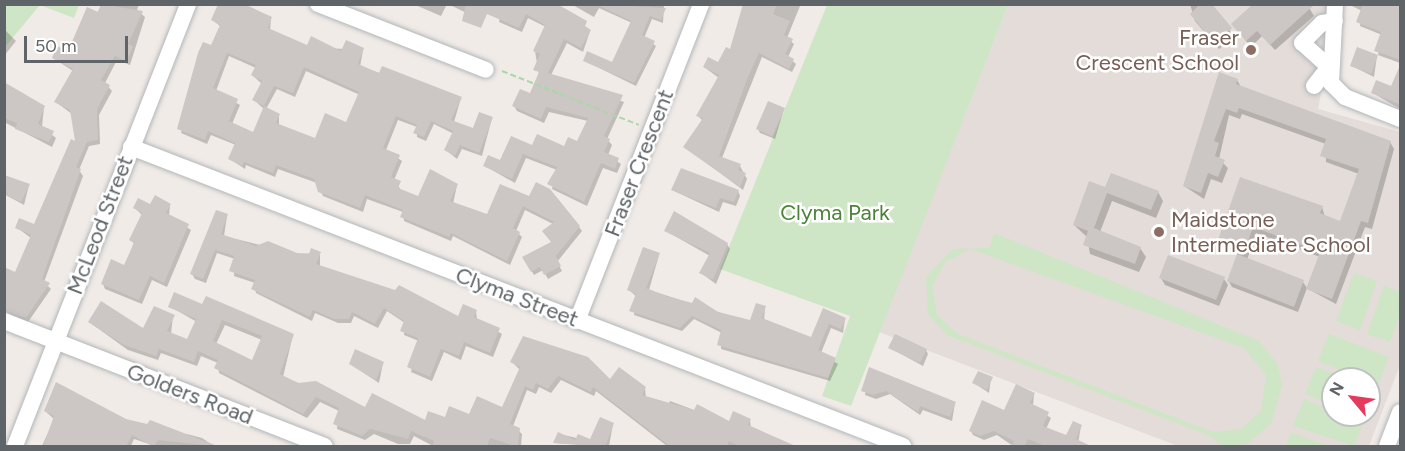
<!DOCTYPE html>
<style>
body{margin:0}
#map{position:relative;width:1405px;height:451px;overflow:hidden;background:#f0ebe7;font-family:Figtree,sans-serif}
div>[style]{position:absolute}
.education>*{inset:0;background:#e3dcd8}
.green>*{inset:0;background:#cee6c5}
.shadow>*{inset:0;background:#0003}
.building>*{inset:0;background:#ccc6c4}
.path>*{height:2px;margin-top:-1px;transform-origin:0;background:repeating-linear-gradient(90deg,#aad7a8 0 6px,transparent 0 9px)}
.roads{filter:drop-shadow(0 0 2px #b2b6b9) drop-shadow(0 0 2px #b2b6b9)}
.minor>*{height:16px;margin:-8px;padding:0 8px;transform-origin:8px;border-radius:8px;background:#fff}
.dots>*{width:16px;height:16px;translate:-50% -50%;box-sizing:border-box;border:3px solid #fff;border-radius:50%}
span{translate:-50% -50%;white-space:nowrap;text-align:center;line-height:1.15;-webkit-text-stroke:5px #fff;paint-order:stroke}
.education-label{font-size:22px;color:#785e54}
.right{translate:-100% -50%;text-align:right}
.left{translate:0 -50%;text-align:left}
.street-label{font-size:22px;color:#5e6467}
.park-label{font-size:22px;color:#4b8338}
.frame{position:absolute;inset:0;border:6px solid #5e6467;pointer-events:none}
.north{position:absolute;left:1321px;top:367px;width:60px;height:60px;box-sizing:border-box;background:#fff;border:2px solid #bfc1c2;border-radius:50%;rotate:299deg;font-size:16px;font-weight:700;line-height:24px;text-align:center;color:#5e6467}
.north::after{content:'';display:block;margin:auto;width:21px;height:27px;background:#e33a5e;clip-path:polygon(50% 0,100% 100%,50% 72%,0 100%)}
.scale{position:absolute;left:24px;top:36px;width:104px;height:27px;box-sizing:border-box;border:3px solid #5e6467;border-top:0;padding-left:8px;font-size:18px;line-height:21px;white-space:nowrap;color:#5e6467;-webkit-text-stroke:4px #fff;paint-order:stroke}
</style>
<div id="map">
<div class="education">
<div style="clip-path:polygon(evenodd,1008px 5px,1338px 5px,1318px 109px,1400px 132px,1400px 365px,1369px 446px,1178px 446px,879px 332px,1008px 5px,1333px 379px,1369px 379px,1369px 415px,1333px 415px,1333px 379px)"></div>
</div>
<div class="green">
<div style="clip-path:polygon(5px 4px,79px 4px,79px 5px,74px 18px,40px 5px,5px 47px)"></div>
<div style="clip-path:polygon(827px 5px,1008px 5px,851px 406px,822px 396px,850px 316px,720px 269px)"></div>
<div style="clip-path:polygon(evenodd,994px 233px,1259px 341px,1278px 365px,1282px 385px,1271px 424px,1247px 444px,1224px 446px,1208px 435px,947px 335px,928px 314px,926px 277px,953px 249px,989px 248px,994px 233px,970px 249px,1244px 348px,1266px 375px,1261px 411px,1241px 429px,1213px 432px,958px 334px,937px 315px,932px 287px,945px 262px,970px 249px)"></div>
<div style="clip-path:polygon(1354px 273px,1377px 281px,1360px 330px,1336px 321px)"></div>
<div style="clip-path:polygon(1384px 286px,1400px 292px,1400px 314px,1390px 342px,1367px 334px)"></div>
<div style="clip-path:polygon(1329px 334px,1389px 357px,1378px 385px,1318px 361px)"></div>
<div style="clip-path:polygon(1316px 367px,1347px 379px,1333px 379px,1333px 405px,1305px 394px)"></div>
<div style="clip-path:polygon(1304px 399px,1363px 423px,1354px 446px,1293px 426px)"></div>
<div style="clip-path:polygon(1291px 432px,1328px 446px,1286px 446px)"></div>
</div>
<div class="shadow">
<div style="clip-path:polygon(103px 4px,139px 4px,137px 10px,145px 17px,130px 65px,117px 60px,105px 83px,112px 91px,99px 115px,100px 144px,89px 146px,79px 170px,83px 176px,44px 282px,51px 289px,28px 322px,4px 311px,31px 238px,16px 227px,35px 226px,77px 143px,72px 114px,56px 102px,73px 71px,53px 58px,69px 53px)"></div>
<div style="clip-path:polygon(413px 4px,447px 4px,441px 16px)"></div>
<div style="clip-path:polygon(448px 4px,482px 4px,477px 18px)"></div>
<div style="clip-path:polygon(503px 4px,590px 31px,583px 52px,567px 43px,551px 75px,624px 102px,607px 139px,612px 145px,608px 155px,621px 164px,617px 173px,603px 168px,587px 206px,552px 189px,557px 170px,526px 158px,515px 183px,485px 166px,533px 147px,565px 148px,578px 143px,588px 121px,549px 112px,544px 123px,517px 111px,514px 106px,531px 95px,539px 75px,535px 51px,546px 27px,528px 18px,522px 32px,499px 22px)"></div>
<div style="clip-path:polygon(571px 4px,664px 4px,663px 23px,652px 19px,644px 38px,656px 46px,636px 86px,585px 61px,613px 64px,632px 23px,599px 8px,594px 17px)"></div>
<div style="clip-path:polygon(746px 4px,811px 4px,800px 6px,787px 38px,794px 44px,788px 57px,796px 64px,792px 72px,762px 57px,722px 158px,740px 166px,747px 179px,743px 190px,685px 147px,703px 121px,698px 116px,719px 78px,704px 67px,719px 64px,731px 51px)"></div>
<div style="clip-path:polygon(1190px 4px,1210px 4px,1234px 36px,1219px 49px,1195px 21px)"></div>
<div style="clip-path:polygon(1307px 4px,1314px 16px,1275px 50px,1262px 36px,1251px 47px,1233px 25px)"></div>
<div style="clip-path:polygon(1348px 4px,1400px 4px,1400px 63px,1378px 55px,1382px 35px,1360px 26px,1362px 11px)"></div>
<div style="clip-path:polygon(evenodd,271px 18px,270px 31px,307px 47px,363px 50px,360px 67px,461px 98px,454px 122px,474px 130px,492px 118px,482px 156px,462px 149px,457px 159px,446px 150px,454px 134px,434px 124px,426px 141px,417px 137px,417px 127px,398px 120px,386px 150px,402px 161px,394px 180px,401px 190px,419px 198px,457px 185px,453px 204px,488px 216px,501px 186px,579px 227px,582px 231px,557px 262px,562px 271px,548px 279px,543px 270px,534px 275px,524px 257px,552px 243px,553px 224px,525px 210px,516px 231px,522px 237px,510px 265px,453px 236px,451px 241px,404px 221px,403px 212px,367px 199px,363px 212px,323px 196px,317px 183px,278px 169px,275px 177px,246px 165px,245px 169px,230px 159px,236px 145px,211px 135px,207px 144px,181px 133px,221px 27px,213px 20px,271px 18px,229px 56px,256px 68px,252px 75px,262px 84px,254px 100px,264px 109px,254px 134px,232px 124px,240px 105px,216px 91px,229px 56px,271px 18px,306px 71px,360px 95px,347px 124px,316px 140px,279px 126px,279px 115px,266px 109px,277px 89px,295px 97px,306px 71px)"></div>
<div style="clip-path:polygon(4px 29px,16px 41px,4px 56px)"></div>
<div style="clip-path:polygon(1377px 56px,1374px 77px,1352px 66px)"></div>
<div style="clip-path:polygon(1400px 68px,1400px 109px,1373px 93px,1392px 88px)"></div>
<div style="clip-path:polygon(1237px 80px,1241px 87px,1390px 142px,1394px 149px,1372px 229px,1365px 227px,1336px 304px,1308px 289px,1320px 257px,1256px 233px,1247px 260px,1303px 282px,1307px 288px,1298px 312px,1232px 287px,1228px 280px,1238px 255px,1219px 243px,1241px 179px,1322px 207px,1325px 217px,1341px 223px,1359px 174px,1326px 162px,1326px 144px,1242px 114px,1240px 119px,1229px 115px,1219px 159px,1228px 168px,1222px 183px,1211px 179px,1204px 199px,1184px 186px)"></div>
<div style="clip-path:polygon(4px 85px,44px 107px,42px 127px,56px 138px,52px 147px,4px 122px)"></div>
<div style="clip-path:polygon(784px 109px,775px 139px,760px 133px,758px 129px)"></div>
<div style="clip-path:polygon(4px 175px,29px 185px,24px 205px,4px 194px)"></div>
<div style="clip-path:polygon(1106px 189px,1158px 192px,1163px 201px,1156px 218px,1112px 201px,1100px 232px,1140px 248px,1146px 257px,1139px 272px,1090px 254px,1087px 237px,1074px 225px)"></div>
<div style="clip-path:polygon(672px 190px,738px 191px,740px 196px,736px 206px,723px 202px,719px 212px)"></div>
<div style="clip-path:polygon(170px 205px,169px 216px,191px 230px,167px 287px,152px 280px,142px 304px,105px 289px,103px 284px,125px 267px,133px 245px,142px 215px,135px 208px)"></div>
<div style="clip-path:polygon(227px 216px,224px 236px,297px 254px,320px 253px,320px 267px,459px 318px,476px 311px,477px 320px,502px 334px,493px 357px,466px 346px,461px 360px,444px 352px,432px 381px,411px 372px,419px 341px,404px 335px,405px 323px,387px 311px,378px 328px,354px 316px,351px 323px,338px 323px,315px 313px,312px 321px,256px 293px,255px 283px,234px 276px,235px 259px,217px 253px,206px 283px,195px 279px,192px 274px)"></div>
<div style="clip-path:polygon(666px 231px,727px 244px,730px 249px,716px 284px,701px 273px,710px 256px)"></div>
<div style="clip-path:polygon(659px 255px,649px 290px,750px 322px,765px 308px,764px 321px,811px 339px,824px 310px,845px 319px,843px 333px,831px 328px,821px 353px,838px 364px,830px 381px,721px 349px,722px 333px,694px 319px,682px 331px,634px 315px,637px 297px,629px 290px)"></div>
<div style="clip-path:polygon(1161px 278px,1224px 279px,1228px 285px,1219px 306px,1165px 285px)"></div>
<div style="clip-path:polygon(evenodd,169px 306px,203px 306px,293px 335px,283px 377px,366px 409px,426px 422px,503px 409px,520px 370px,512px 362px,645px 388px,646px 398px,667px 407px,670px 401px,729px 423px,750px 420px,751px 429px,789px 446px,667px 446px,596px 391px,594px 396px,561px 380px,551px 393px,539px 387px,536px 394px,527px 390px,513px 426px,522px 434px,521px 446px,433px 446px,414px 436px,410px 444px,398px 444px,374px 434px,365px 440px,337px 429px,339px 411px,320px 402px,307px 418px,219px 373px,218px 363px,201px 356px,197px 366px,161px 353px,158px 360px,128px 350px,89px 322px,144px 330px,173px 316px,171px 334px,188px 341px,197px 322px,169px 306px,225px 325px,262px 340px,253px 362px,216px 344px,225px 325px)"></div>
<div style="clip-path:polygon(890px 348px,926px 350px,928px 354px,923px 366px)"></div>
<div style="clip-path:polygon(383px 363px,379px 383px,350px 364px)"></div>
<div style="clip-path:polygon(870px 369px,955px 403px,952px 421px,923px 410px,920px 415px,890px 394px,876px 399px,865px 395px)"></div>
<div style="clip-path:polygon(991px 378px,989px 393px,974px 383px)"></div>
<div style="clip-path:polygon(1034px 394px,1033px 406px,1051px 418px,1046px 429px,1067px 437px,1081px 426px,1078px 444px,1083px 446px,1013px 446px,997px 435px,984px 440px,973px 435px,971px 431px)"></div>
<div style="clip-path:polygon(45px 411px,126px 420px,185px 439px,187px 434px,202px 438px,214px 446px,155px 446px,134px 439px,131px 446px,42px 446px,54px 419px)"></div>
<div style="clip-path:polygon(613px 424px,609px 446px,555px 443px,559px 434px,590px 441px)"></div>
</div>
<div class="building">
<div style="clip-path:polygon(101px 4px,143px 11px,128px 44px,133px 46px,127px 61px,115px 56px,101px 80px,110px 85px,97px 109px,98px 140px,87px 142px,76px 167px,81px 169px,42px 279px,50px 283px,26px 318px,4px 311px,4px 267px,15px 272px,31px 235px,15px 228px,19px 218px,34px 224px,71px 139px,75px 141px,70px 110px,54px 102px,73px 69px,52px 58px,57px 46px,68px 51px,87px 7px,98px 12px)"></div>
<div style="clip-path:polygon(evenodd,218px 4px,244px 4px,272px 17px,268px 28px,307px 45px,311px 36px,341px 51px,346px 40px,364px 48px,358px 64px,379px 73px,382px 66px,462px 97px,451px 120px,473px 128px,479px 112px,493px 117px,479px 153px,460px 145px,455px 156px,444px 150px,453px 131px,431px 121px,424px 137px,413px 133px,417px 125px,396px 116px,383px 148px,400px 155px,391px 177px,401px 181px,398px 188px,418px 196px,430px 169px,458px 184px,450px 201px,487px 214px,500px 184px,529px 196px,536px 182px,550px 189px,580px 226px,556px 256px,561px 266px,544px 275px,540px 267px,531px 272px,522px 257px,551px 242px,542px 231px,554px 222px,523px 206px,513px 228px,520px 232px,507px 261px,451px 233px,449px 237px,400px 217px,403px 210px,365px 195px,360px 208px,318px 192px,314px 179px,276px 165px,273px 173px,244px 162px,242px 166px,228px 159px,235px 143px,208px 131px,205px 140px,177px 129px,198px 53px,203px 42px,211px 45px,220px 25px,211px 20px,218px 4px,227px 53px,256px 65px,251px 75px,262px 81px,252px 100px,264px 106px,274px 86px,293px 93px,304px 67px,359px 92px,346px 122px,325px 113px,315px 138px,276px 123px,280px 114px,264px 106px,253px 132px,229px 121px,238px 99px,213px 88px,227px 53px)"></div>
<div style="clip-path:polygon(466px 4px,557px 4px,587px 21px,585px 26px,591px 30px,581px 48px,564px 39px,548px 73px,623px 95px,604px 136px,610px 139px,604px 152px,619px 158px,615px 169px,601px 163px,584px 202px,547px 184px,557px 167px,523px 154px,512px 179px,483px 166px,488px 155px,500px 160px,511px 136px,532px 145px,537px 134px,564px 146px,568px 137px,577px 141px,588px 118px,546px 107px,541px 119px,512px 106px,520px 89px,530px 93px,539px 72px,533px 70px,540px 54px,533px 51px,545px 25px,526px 14px,519px 28px,487px 14px,481px 28px,462px 21px)"></div>
<div style="clip-path:polygon(595px 4px,666px 8px,661px 20px,650px 16px,642px 35px,655px 41px,634px 83px,583px 61px,587px 51px,612px 62px,631px 21px)"></div>
<div style="clip-path:polygon(743px 4px,777px 4px,773px 14px,790px 21px,784px 35px,793px 39px,785px 54px,794px 59px,789px 69px,759px 53px,748px 77px,719px 156px,741px 164px,738px 170px,746px 173px,740px 187px,683px 147px,703px 118px,696px 116px,719px 75px,703px 67px,708px 57px,718px 62px,726px 47px,730px 49px)"></div>
<div style="clip-path:polygon(1200px 4px,1212px 4px,1232px 28px,1214px 43px,1190px 14px)"></div>
<div style="clip-path:polygon(1253px 4px,1315px 4px,1270px 45px,1257px 31px,1246px 41px,1231px 24px)"></div>
<div style="clip-path:polygon(1363px 4px,1401px 4px,1401px 60px,1374px 51px,1381px 32px,1356px 22px)"></div>
<div style="clip-path:polygon(1357px 47px,1378px 55px,1371px 74px,1350px 66px)"></div>
<div style="clip-path:polygon(1401px 63px,1401px 105px,1371px 93px,1376px 80px,1391px 86px)"></div>
<div style="clip-path:polygon(1219px 72px,1238px 79px,1236px 84px,1391px 141px,1368px 223px,1361px 221px,1332px 299px,1306px 289px,1320px 252px,1253px 227px,1244px 253px,1217px 243px,1240px 177px,1323px 206px,1320px 213px,1340px 221px,1359px 169px,1320px 156px,1326px 139px,1239px 108px,1237px 113px,1226px 109px,1214px 141px,1219px 143px,1215px 156px,1225px 160px,1218px 177px,1208px 173px,1201px 193px,1183px 186px)"></div>
<div style="clip-path:polygon(4px 82px,45px 106px,38px 124px,54px 131px,49px 142px,15px 129px,17px 123px,4px 118px)"></div>
<div style="clip-path:polygon(768px 101px,785px 108px,772px 136px,756px 129px)"></div>
<div style="clip-path:polygon(681px 168px,739px 190px,734px 202px,720px 198px,716px 208px,671px 190px)"></div>
<div style="clip-path:polygon(1111px 173px,1159px 191px,1151px 210px,1107px 193px,1094px 228px,1141px 247px,1135px 264px,1083px 245px,1088px 231px,1073px 225px,1089px 181px,1105px 187px)"></div>
<div style="clip-path:polygon(4px 175px,30px 184px,21px 202px,7px 196px)"></div>
<div style="clip-path:polygon(155px 195px,171px 204px,166px 213px,189px 224px,164px 283px,150px 276px,139px 300px,101px 284px,111px 259px,124px 265px,134px 243px,129px 240px,142px 213px,133px 208px,138px 198px,150px 204px)"></div>
<div style="clip-path:polygon(216px 210px,228px 214px,221px 234px,256px 246px,268px 241px,297px 253px,309px 254px,311px 248px,321px 252px,316px 264px,395px 290px,399px 285px,458px 316px,463px 304px,477px 310px,474px 317px,500px 328px,490px 353px,464px 342px,459px 356px,441px 349px,430px 377px,407px 367px,418px 338px,400px 331px,404px 321px,384px 308px,375px 324px,352px 312px,349px 319px,334px 319px,313px 310px,310px 317px,251px 289px,255px 280px,229px 271px,234px 256px,215px 250px,203px 279px,190px 274px)"></div>
<div style="clip-path:polygon(674px 211px,728px 243px,713px 280px,699px 273px,710px 253px,664px 231px)"></div>
<div style="clip-path:polygon(643px 247px,660px 253px,646px 288px,666px 296px,692px 303px,695px 297px,718px 312px,750px 320px,756px 303px,766px 306px,762px 318px,811px 337px,823px 308px,846px 318px,841px 329px,829px 324px,818px 350px,836px 358px,828px 378px,717px 345px,721px 330px,692px 316px,680px 328px,629px 311px,636px 294px,627px 290px)"></div>
<div style="clip-path:polygon(1237px 254px,1304px 280px,1294px 307px,1227px 281px)"></div>
<div style="clip-path:polygon(1168px 255px,1225px 277px,1216px 300px,1159px 278px)"></div>
<div style="clip-path:polygon(evenodd,174px 292px,202px 304px,206px 296px,294px 334px,280px 374px,298px 383px,316px 381px,365px 407px,372px 393px,425px 420px,428px 411px,445px 417px,449px 406px,469px 414px,477px 396px,502px 407px,520px 367px,510px 362px,523px 336px,588px 357px,610px 379px,619px 367px,646px 387px,642px 395px,694px 410px,697px 404px,729px 421px,733px 411px,751px 419px,748px 425px,798px 447px,740px 447px,729px 441px,727px 447px,671px 447px,593px 387px,591px 392px,558px 376px,548px 389px,536px 383px,533px 390px,525px 386px,510px 424px,520px 428px,518px 447px,490px 438px,487px 447px,432px 447px,434px 441px,411px 431px,408px 439px,370px 429px,362px 436px,333px 424px,339px 408px,316px 397px,303px 414px,214px 368px,218px 360px,198px 351px,194px 362px,159px 349px,156px 356px,124px 345px,88px 322px,101px 301px,143px 328px,154px 306px,175px 315px,167px 331px,187px 339px,196px 319px,168px 307px,174px 292px,222px 320px,262px 336px,252px 360px,213px 341px,222px 320px)"></div>
<div style="clip-path:polygon(895px 334px,927px 349px,920px 363px,888px 348px)"></div>
<div style="clip-path:polygon(355px 349px,384px 362px,376px 380px,349px 364px)"></div>
<div style="clip-path:polygon(869px 367px,956px 402px,950px 417px,920px 406px,918px 412px,886px 391px,873px 395px,861px 391px)"></div>
<div style="clip-path:polygon(978px 371px,993px 377px,987px 390px,972px 383px)"></div>
<div style="clip-path:polygon(56px 382px,126px 419px,147px 424px,150px 420px,220px 447px,158px 440px,154px 447px,132px 435px,126px 447px,43px 447px,54px 416px,44px 411px)"></div>
<div style="clip-path:polygon(1016px 384px,1035px 393px,1030px 403px,1049px 412px,1043px 426px,1066px 435px,1073px 421px,1082px 425px,1076px 439px,1093px 447px,1047px 447px,1028px 439px,1024px 447px,1011px 447px,1014px 441px,994px 431px,980px 436px,969px 431px,982px 400px,1004px 410px)"></div>
<div style="clip-path:polygon(600px 417px,614px 423px,605px 447px,553px 443px,558px 432px,575px 440px,578px 434px,590px 439px)"></div>
</div>
<div class="path">
<div style="left:502px;top:71px;width:147px;rotate:21.5deg"></div>
</div>
<div class="roads">
<div class="minor">
<div style="left:318px;top:4px;width:180px;rotate:21.4deg"></div>
<div style="left:1335px;top:4px;width:79px;rotate:92.9deg"></div>
<div style="left:1331px;top:83px;width:20px;rotate:45deg"></div>
<div style="left:1345px;top:97px;width:59px;rotate:21.8deg"></div>
<div style="left:1329px;top:67px;width:36px;rotate:-138deg"></div>
<div style="left:1302px;top:43px;width:28px;rotate:-45deg"></div>
<div style="left:1322px;top:23px;width:13px;rotate:-9deg"></div>
<div style="left:1314px;top:86px;width:24px;rotate:-52deg"></div>
<div style="left:131px;top:147px;width:828px;rotate:21.17deg"></div>
<div style="left:4px;top:321px;width:344px;rotate:21.3deg"></div>
<div style="left:577px;top:321px;width:340px;rotate:-68.6deg"></div>
<div style="left:15px;top:446px;width:475px;rotate:-68.6deg"></div>
<div style="left:1387px;top:446px;width:36px;rotate:-69deg"></div>
</div>
</div>
<div class="dots">
<div style="left:1251px;top:50px;background:#8d6e63"></div>
<div style="left:1159px;top:232px;background:#8d6e63"></div>
</div>
<div class="education-label">
<span class="right" style="left:1239px;top:50px">Fraser<br>Crescent School</span>
<span class="left" style="left:1171px;top:232px">Maidstone<br>Intermediate School</span>
</div>
<div class="street-label">
<span style="left:639px;top:163px;rotate:-69deg">Fraser Crescent</span>
<span style="left:100px;top:225px;rotate:-69deg">McLeod Street</span>
<span style="left:517px;top:297px;rotate:21deg">Clyma Street</span>
<span style="left:190px;top:394px;rotate:21deg">Golders Road</span>
</div>
<div class="park-label">
<span style="left:835px;top:213px">Clyma Park</span>
</div>
<div class="frame"></div>
<div class="north">N</div>
<div class="scale">50 m</div>
</div>
